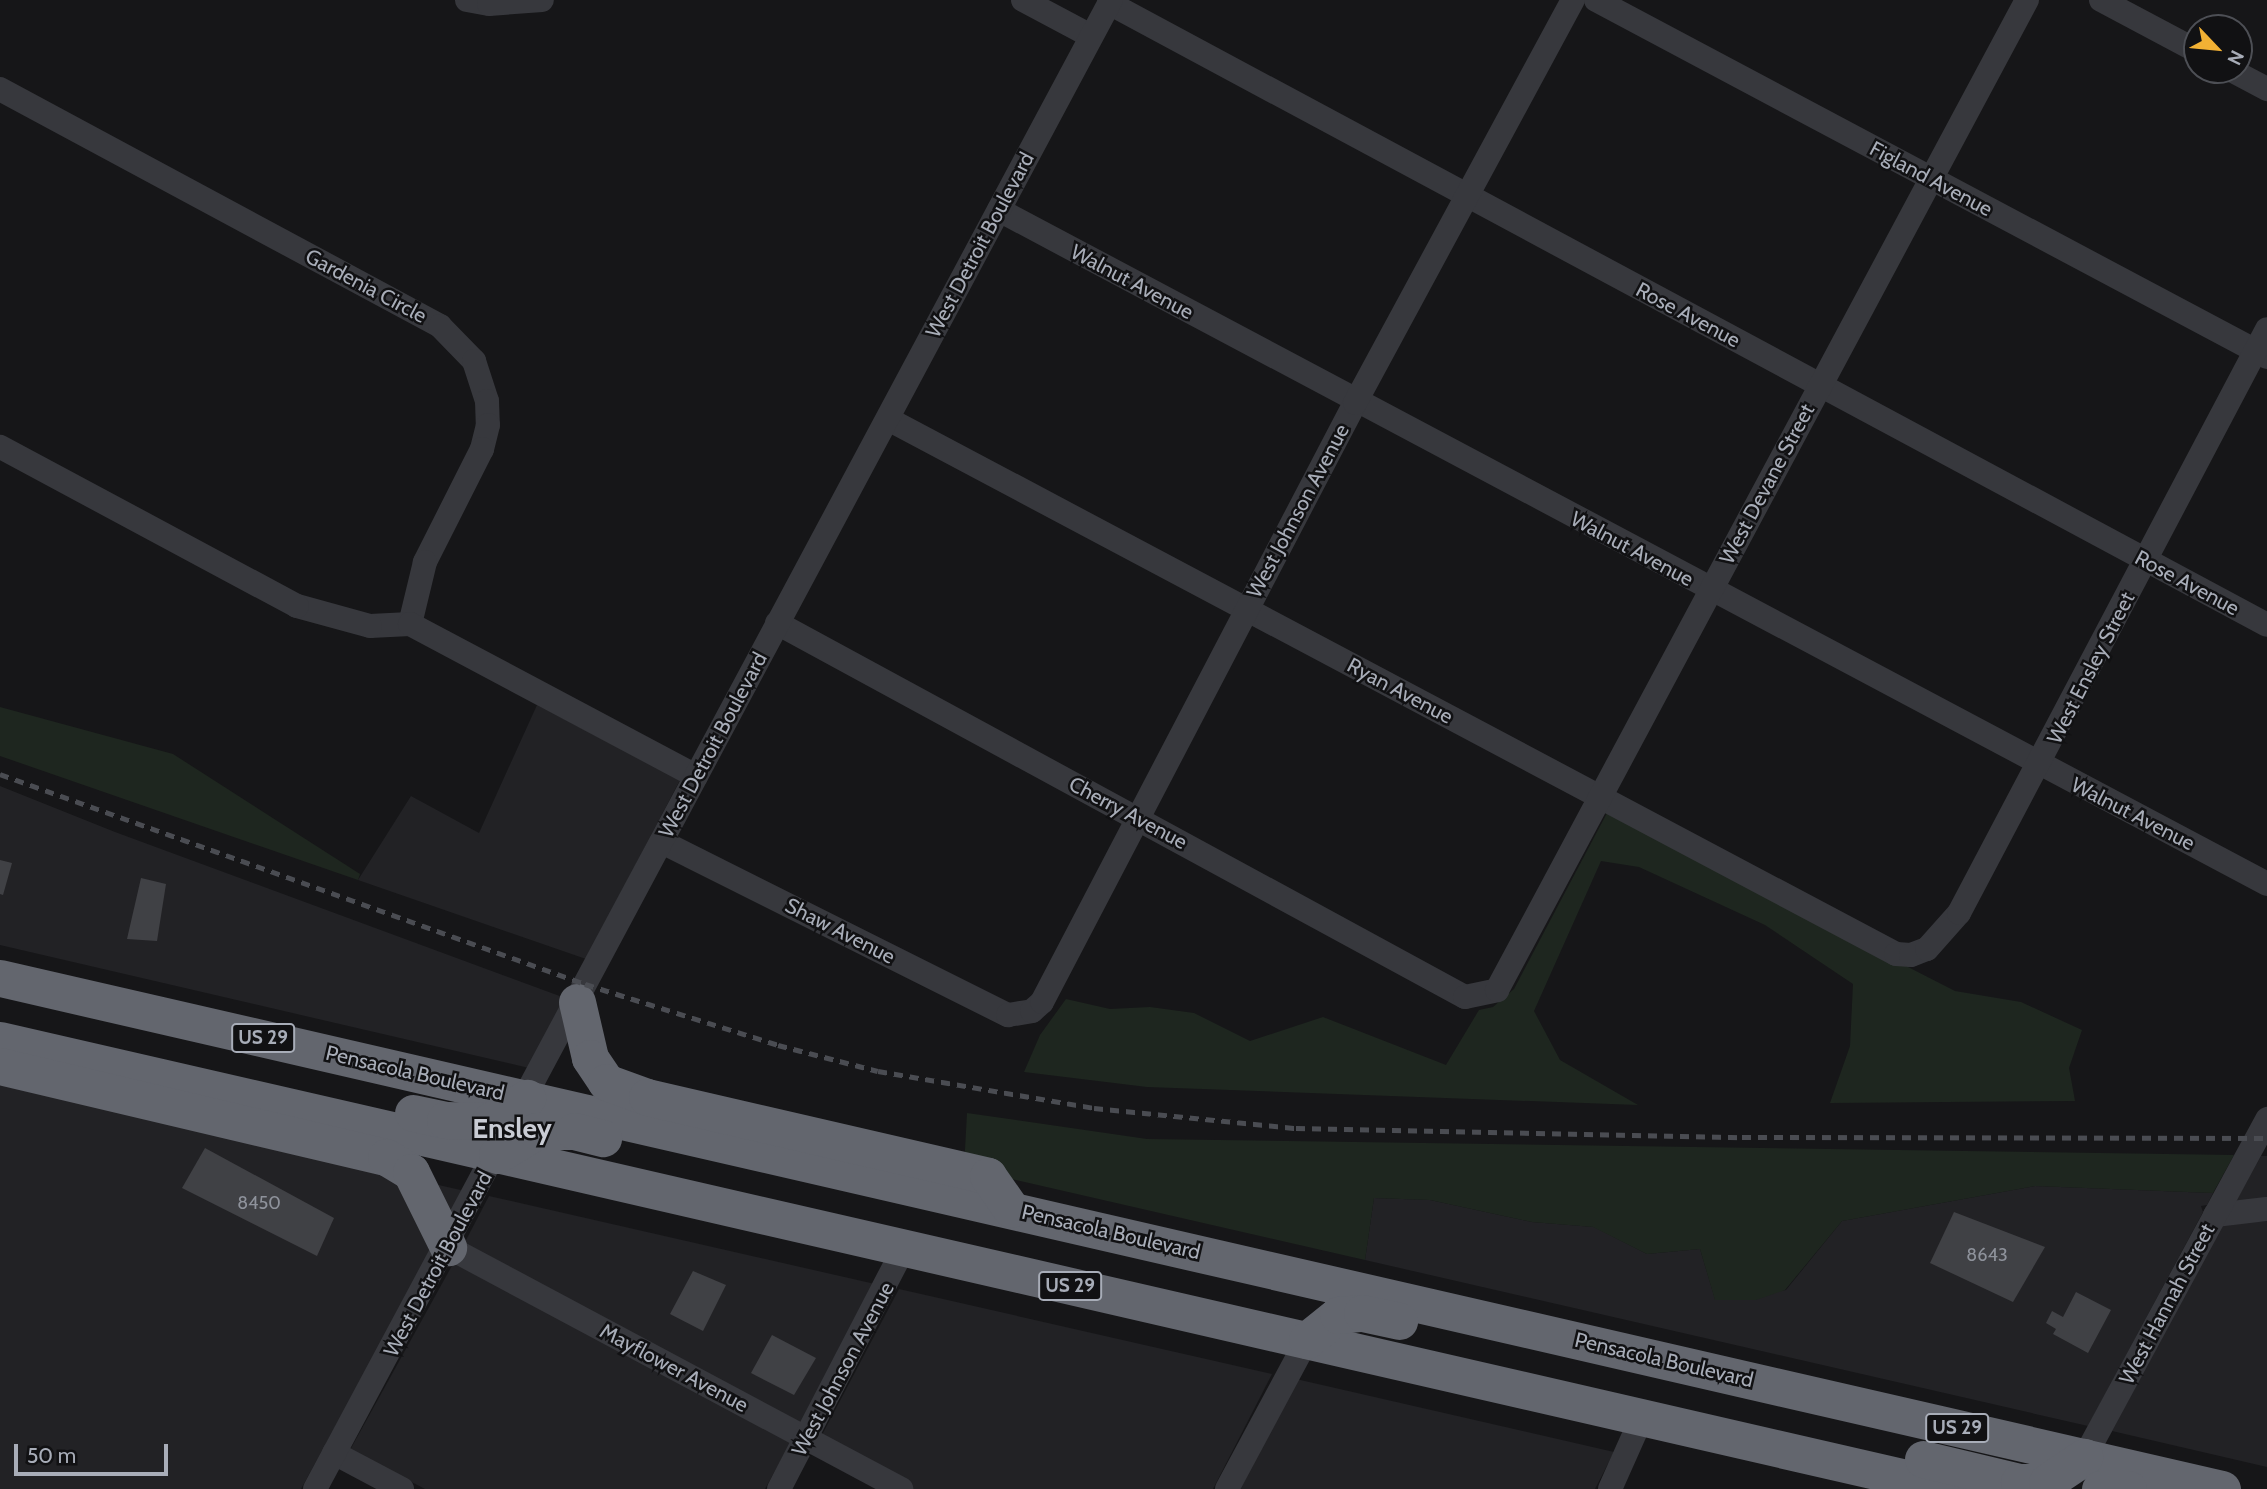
<!DOCTYPE html>
<style>
body{margin:0}
#map{position:relative;width:2267px;height:1489px;overflow:hidden;background:#161618;font-family:Cabin,sans-serif}
div>[style]{position:absolute}
.built>*{inset:0;background:#222225}
.green>*{inset:0;background:#1e261f}
.building>*{inset:0;background:#404145}
.minor>*{height:24px;margin:-12px;padding:0 12px;transform-origin:12px;border-radius:12px;background:#37383d}
.highway>*{height:37px;margin:-18.5px;padding:0 18.5px;transform-origin:18.5px;border-radius:18.5px;background:#63666e}
.rail>*{height:5px;margin-top:-2.5px;transform-origin:0;background:repeating-linear-gradient(90deg,#4a4c52 0 9px,transparent 0 16px)}
span{translate:-50% -50%;white-space:nowrap;text-align:center;line-height:1.15;-webkit-text-stroke:5px #111113;paint-order:stroke}
.number-label{font-size:18px;color:#8e929b}
.number-label span{-webkit-text-stroke-width:0}
.shield-label span{padding:2px 5px;background:#111113;border:2px solid;border-radius:5px;-webkit-text-stroke-width:0}
.shield-label{font-size:19px;color:#a8adb8;font-weight:700}
.street-label{font-size:21px;color:#a8adb8}
.district-label{font-size:28px;color:#c9ccd4;font-weight:700}
.north{position:absolute;left:2183px;top:14px;width:70px;height:70px;box-sizing:border-box;background:#111113;border:2px solid #4d4f55;border-radius:50%;rotate:116deg;font-size:19px;font-weight:700;line-height:28px;text-align:center;color:#a8adb8}
.north::after{content:'';display:block;margin:auto;width:24px;height:32px;background:#f2b134;clip-path:polygon(50% 0,100% 100%,50% 72%,0 100%)}
.scale{position:absolute;left:14px;top:1444px;width:154px;height:32px;box-sizing:border-box;border:4px solid #a8adb8;border-top:0;padding-left:9px;font-size:21px;line-height:24px;white-space:nowrap;color:#a8adb8;-webkit-text-stroke:5px #111113;paint-order:stroke}
</style>
<div id="map">
<div class="built">
<div style="clip-path:polygon(537px 705px,680px 780px,586px 959px,358px 880px,411px 796px,479px 833px)"></div>
<div style="clip-path:polygon(0 786px,115px 832px,565px 998px,529px 1068px,0 945px)"></div>
<div style="clip-path:polygon(0 1085px,465px 1191px,301px 1489px,0 1489px)"></div>
<div style="clip-path:polygon(2261px 1156px,2267px 1156px,2267px 1199px,2236px 1201px)"></div>
<div style="clip-path:polygon(2035px 1186px,2213px 1193px,2207px 1205px,2201px 1206px,2203px 1212px,2088px 1426px,1365px 1260px,1374px 1198px,1430px 1200px,1532px 1222px,1594px 1227px,1647px 1254px,1700px 1249px,1715px 1299px,1786px 1290px,1842px 1221px)"></div>
<div style="clip-path:polygon(489px 1196px,875px 1284px,801px 1424px,464px 1244px)"></div>
<div style="clip-path:polygon(2267px 1221px,2267px 1467px,2112px 1431px,2223px 1224px)"></div>
<div style="clip-path:polygon(454px 1262px,791px 1442px,765px 1489px,425px 1489px,350px 1450px)"></div>
<div style="clip-path:polygon(899px 1289px,1272px 1374px,1213px 1489px,891px 1489px,814px 1450px)"></div>
<div style="clip-path:polygon(1296px 1379px,1614px 1452px,1595px 1489px,1240px 1489px)"></div>
</div>
<div class="green">
<div style="clip-path:polygon(0 707px,173px 754px,360px 874px,358px 880px,0 756px)"></div>
<div style="clip-path:polygon(1607px 813px,1955px 991px,2021px 1002px,2082px 1030px,2069px 1068px,2075px 1101px,1830px 1103px,1850px 1046px,1853px 984px,1765px 925px,1639px 867px,1601px 861px,1534px 1011px,1560px 1060px,1638px 1105px,1147px 1087px,1024px 1072px,1040px 1035px,1066px 999px,1110px 1009px,1150px 1007px,1194px 1013px,1250px 1041px,1323px 1017px,1446px 1065px,1479px 1010px,1493px 1007px,1514px 989px)"></div>
<div style="clip-path:polygon(967px 1113px,1147px 1139px,2234px 1155px,2213px 1193px,2035px 1186px,1842px 1221px,1785px 1290px,1756px 1300px,1715px 1300px,1700px 1249px,1647px 1254px,1593px 1227px,1532px 1222px,1430px 1200px,1374px 1198px,1365px 1260px,964px 1168px)"></div>
</div>
<div class="building">
<div style="clip-path:polygon(0 860px,12px 863px,3px 895px,0 894px)"></div>
<div style="clip-path:polygon(141px 878px,166px 884px,157px 941px,127px 939px)"></div>
<div style="clip-path:polygon(205px 1148px,334px 1218px,317px 1256px,182px 1188px)"></div>
<div style="clip-path:polygon(1954px 1212px,2045px 1247px,2013px 1302px,1930px 1263px)"></div>
<div style="clip-path:polygon(693px 1271px,726px 1285px,703px 1331px,670px 1314px)"></div>
<div style="clip-path:polygon(2076px 1292px,2111px 1310px,2088px 1353px,2053px 1334px,2056px 1329px,2046px 1323px,2052px 1311px,2063px 1317px)"></div>
<div style="clip-path:polygon(772px 1335px,816px 1358px,794px 1395px,751px 1373px)"></div>
</div>
<div class="minor">
<div style="left:467px;top:0;width:22px;rotate:10deg"></div>
<div style="left:489px;top:4px;width:53px;rotate:-4.3deg"></div>
<div style="left:1023px;top:0;width:77px;rotate:27.9deg"></div>
<div style="left:1596px;top:0;width:760px;rotate:28.01deg"></div>
<div style="left:2101px;top:0;width:109px;rotate:28deg"></div>
<div style="left:1109px;top:3px;width:1314px;rotate:28.24deg"></div>
<div style="left:2231px;top:70px;width:41px;rotate:27.8deg"></div>
<div style="left:0;top:89px;width:500px;rotate:28.3deg"></div>
<div style="left:440px;top:326px;width:49px;rotate:45.8deg"></div>
<div style="left:474px;top:361px;width:42px;rotate:72deg"></div>
<div style="left:487px;top:401px;width:24px;rotate:88deg"></div>
<div style="left:488px;top:425px;width:25px;rotate:104deg"></div>
<div style="left:482px;top:449px;width:127px;rotate:116.8deg"></div>
<div style="left:425px;top:562px;width:64px;rotate:103.6deg"></div>
<div style="left:410px;top:624px;width:40px;rotate:177.1deg"></div>
<div style="left:370px;top:626px;width:76px;rotate:-164.7deg"></div>
<div style="left:297px;top:606px;width:337px;rotate:-151.8deg"></div>
<div style="left:999px;top:210px;width:1436px;rotate:27.99deg"></div>
<div style="left:888px;top:419px;width:1141px;rotate:27.96deg"></div>
<div style="left:1896px;top:954px;width:15px;rotate:4deg"></div>
<div style="left:1911px;top:955px;width:17px;rotate:-21deg"></div>
<div style="left:1927px;top:949px;width:48px;rotate:-48.4deg"></div>
<div style="left:1959px;top:913px;width:660px;rotate:-62.19deg"></div>
<div style="left:777px;top:623px;width:783px;rotate:28.53deg"></div>
<div style="left:1465px;top:997px;width:33px;rotate:-12deg"></div>
<div style="left:1497px;top:990px;width:1123px;rotate:-61.84deg"></div>
<div style="left:410px;top:624px;width:324px;rotate:28deg"></div>
<div style="left:662px;top:842px;width:387px;rotate:26.6deg"></div>
<div style="left:1008px;top:1015px;width:24px;rotate:-9deg"></div>
<div style="left:1032px;top:1011px;width:13px;rotate:-42deg"></div>
<div style="left:1042px;top:1002px;width:676px;rotate:-62.41deg"></div>
<div style="left:1355px;top:403px;width:458px;rotate:-61.6deg"></div>
<div style="left:2215px;top:1215px;width:52px;rotate:-6.6deg"></div>
<div style="left:448px;top:1247px;width:514px;rotate:28.11deg"></div>
<div style="left:334px;top:1453px;width:77px;rotate:27.9deg"></div>
<div style="left:2078px;top:1469px;width:398px;rotate:-61.6deg"></div>
<div style="left:315px;top:1489px;width:1688px;rotate:-61.87deg"></div>
<div style="left:779px;top:1489px;width:271px;rotate:-62.6deg"></div>
<div style="left:1227px;top:1489px;width:169px;rotate:-61.8deg"></div>
<div style="left:1610px;top:1489px;width:79px;rotate:-66deg"></div>
</div>
<div class="highway">
<div style="left:0;top:978px;width:2280px;rotate:12.95deg"></div>
<div style="left:577px;top:1002px;width:57px;rotate:76.9deg"></div>
<div style="left:590px;top:1058px;width:29px;rotate:56deg"></div>
<div style="left:606px;top:1082px;width:44px;rotate:20.1deg"></div>
<div style="left:647px;top:1097px;width:350px;rotate:13deg"></div>
<div style="left:988px;top:1176px;width:40px;rotate:55.1deg"></div>
<div style="left:0;top:1040px;width:2005px;rotate:12.94deg"></div>
<div style="left:0;top:1066px;width:397px;rotate:13.3deg"></div>
<div style="left:386px;top:1157px;width:29px;rotate:31deg"></div>
<div style="left:411px;top:1172px;width:84px;rotate:63.7deg"></div>
<div style="left:413px;top:1113px;width:33px;rotate:12deg"></div>
<div style="left:445px;top:1120px;width:45px;rotate:1.3deg"></div>
<div style="left:490px;top:1121px;width:44px;rotate:-31.9deg"></div>
<div style="left:497px;top:1155px;width:46px;rotate:-31.6deg"></div>
<div style="left:536px;top:1131px;width:38px"></div>
<div style="left:574px;top:1131px;width:30px;rotate:14deg"></div>
<div style="left:1307px;top:1340px;width:40px;rotate:-39deg"></div>
<div style="left:1338px;top:1315px;width:24px;rotate:-5deg"></div>
<div style="left:1362px;top:1313px;width:38px;rotate:12deg"></div>
<div style="left:1923px;top:1459px;width:99px;rotate:13.5deg"></div>
<div style="left:2019px;top:1482px;width:28px"></div>
<div style="left:2047px;top:1482px;width:45px;rotate:-34deg"></div>
<div style="left:2100px;top:1489px;width:28px"></div>
</div>
<div class="rail">
<div style="left:0;top:774px;width:622px;rotate:19.75deg"></div>
<div style="left:585px;top:984px;width:202px;rotate:17.5deg"></div>
<div style="left:778px;top:1045px;width:103px;rotate:14.6deg"></div>
<div style="left:878px;top:1071px;width:219px;rotate:9.7deg"></div>
<div style="left:1094px;top:1108px;width:203px;rotate:5.7deg"></div>
<div style="left:1296px;top:1128px;width:446px;rotate:1.2deg"></div>
<div style="left:1742px;top:1137px;width:525px;rotate:0.11deg"></div>
</div>
<div class="number-label">
<span style="left:259px;top:1203px">8450</span>
<span style="left:1987px;top:1255px">8643</span>
</div>
<div class="shield-label">
<span style="left:263px;top:1038px">US 29</span>
<span style="left:1070px;top:1286px">US 29</span>
<span style="left:1957px;top:1428px">US 29</span>
</div>
<div class="street-label">
<span style="left:1931px;top:179px;rotate:28deg">Figland Avenue</span>
<span style="left:980px;top:245px;rotate:-62deg">West Detroit Boulevard</span>
<span style="left:1132px;top:282px;rotate:28deg">Walnut Avenue</span>
<span style="left:366px;top:286px;rotate:28deg">Gardenia Circle</span>
<span style="left:1688px;top:315px;rotate:28deg">Rose Avenue</span>
<span style="left:1767px;top:484px;rotate:-62deg">West Devane Street</span>
<span style="left:1298px;top:511px;rotate:-62deg">West Johnson Avenue</span>
<span style="left:1632px;top:549px;rotate:28deg">Walnut Avenue</span>
<span style="left:2187px;top:583px;rotate:28deg">Rose Avenue</span>
<span style="left:2091px;top:668px;rotate:-63deg">West Ensley Street</span>
<span style="left:1400px;top:691px;rotate:28deg">Ryan Avenue</span>
<span style="left:713px;top:745px;rotate:-62deg">West Detroit Boulevard</span>
<span style="left:1128px;top:813px;rotate:28deg">Cherry Avenue</span>
<span style="left:2133px;top:814px;rotate:27deg">Walnut Avenue</span>
<span style="left:840px;top:931px;rotate:27deg">Shaw Avenue</span>
<span style="left:415px;top:1073px;rotate:13deg">Pensacola Boulevard</span>
<span style="left:1111px;top:1232px;rotate:13deg">Pensacola Boulevard</span>
<span style="left:438px;top:1264px;rotate:-62deg">West Detroit Boulevard</span>
<span style="left:2167px;top:1304px;rotate:-62deg">West Hannah Street</span>
<span style="left:1664px;top:1360px;rotate:13deg">Pensacola Boulevard</span>
<span style="left:674px;top:1368px;rotate:28deg">Mayflower Avenue</span>
<span style="left:843px;top:1369px;rotate:-62deg">West Johnson Avenue</span>
</div>
<div class="district-label">
<span style="left:512px;top:1128px">Ensley</span>
</div>
<div class="north">N</div>
<div class="scale">50 m</div>
</div>
